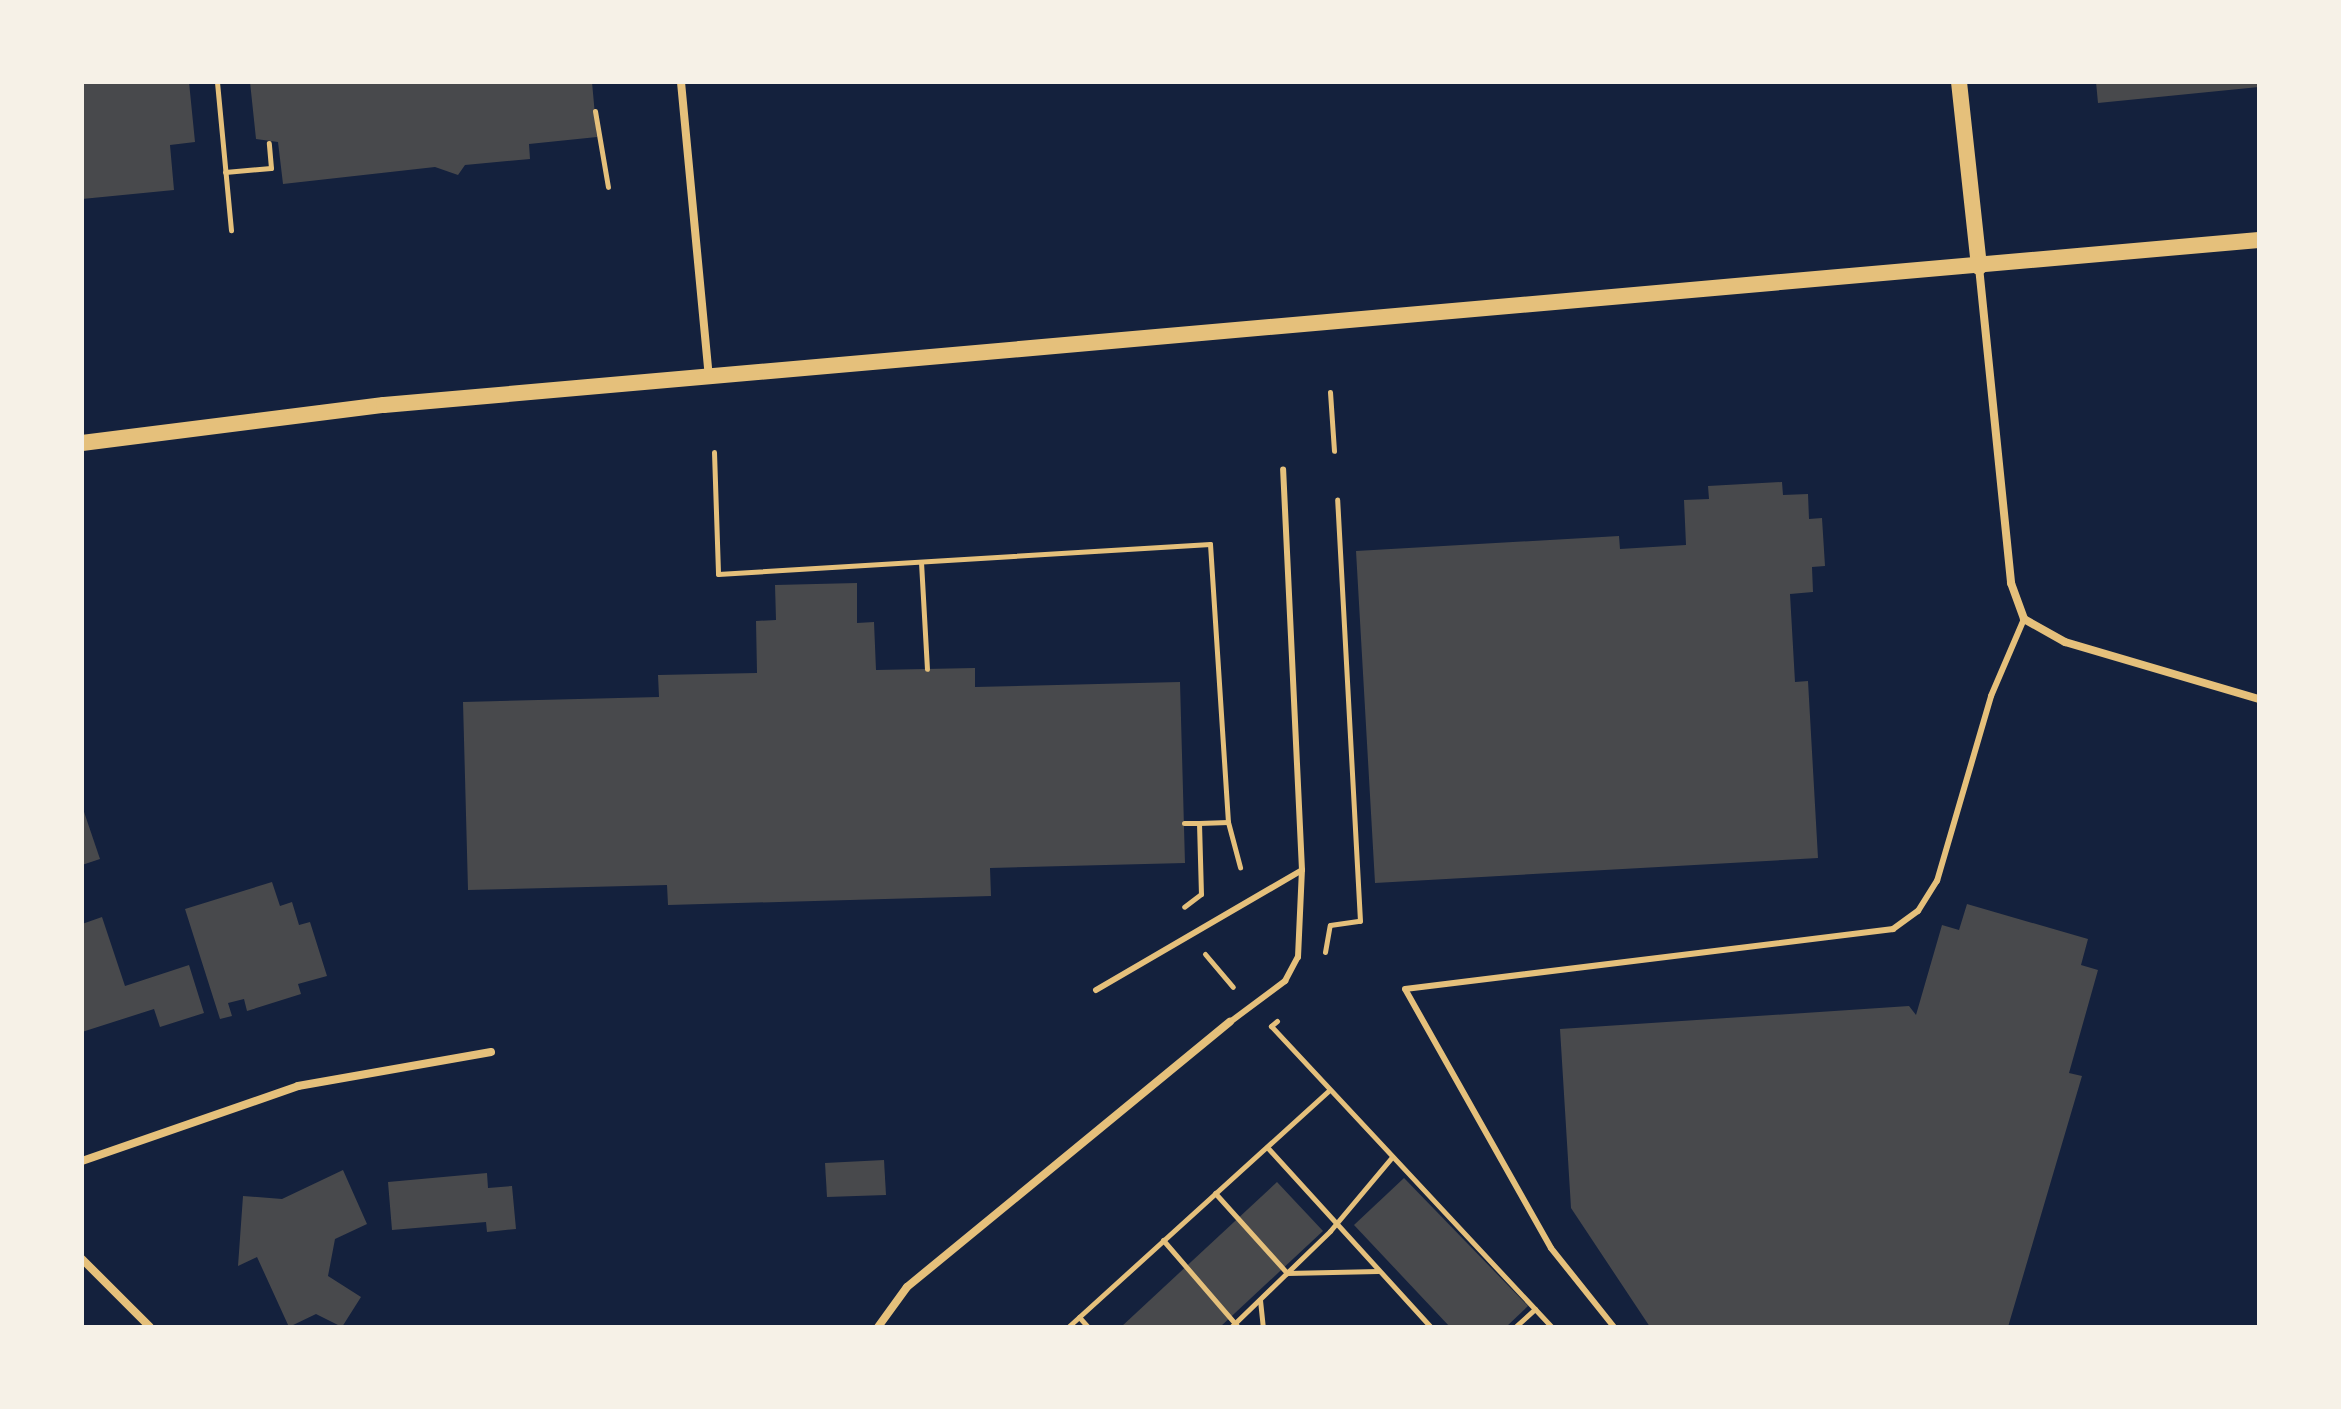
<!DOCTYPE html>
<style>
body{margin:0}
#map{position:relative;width:2341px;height:1409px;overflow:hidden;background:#14213d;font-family:"Asap Condensed",sans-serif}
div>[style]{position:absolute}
.building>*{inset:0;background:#48494c}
.path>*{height:5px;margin:-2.5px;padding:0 2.5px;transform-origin:2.5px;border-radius:2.5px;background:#e5c07b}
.service>*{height:6px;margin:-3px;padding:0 3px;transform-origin:3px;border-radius:3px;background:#e5c07b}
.minor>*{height:8px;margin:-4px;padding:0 4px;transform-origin:4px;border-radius:4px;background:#e5c07b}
.secondary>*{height:16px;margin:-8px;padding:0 8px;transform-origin:8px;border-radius:8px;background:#e5c07b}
span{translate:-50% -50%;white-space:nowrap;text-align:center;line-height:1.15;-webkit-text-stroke:7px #f6f1e7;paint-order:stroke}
.frame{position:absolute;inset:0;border:84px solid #f6f1e7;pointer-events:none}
</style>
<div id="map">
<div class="building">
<div style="clip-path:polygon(82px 82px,189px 82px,195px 142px,170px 145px,174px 190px,82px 199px)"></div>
<div style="clip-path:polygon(250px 82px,592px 82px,597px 137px,529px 144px,530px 159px,465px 165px,458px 175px,435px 167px,283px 184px,278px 142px,256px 139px)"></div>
<div style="clip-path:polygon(2096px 82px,2259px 82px,2259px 87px,2098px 103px)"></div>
<div style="clip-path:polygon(1782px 482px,1783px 495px,1808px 494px,1809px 519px,1822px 518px,1825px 566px,1812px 567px,1813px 592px,1790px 594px,1795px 682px,1808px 681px,1818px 858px,1375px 883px,1356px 551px,1619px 536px,1620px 549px,1686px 545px,1684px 500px,1709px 499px,1708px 486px)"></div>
<div style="clip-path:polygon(857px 583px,857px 623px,874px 622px,876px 670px,975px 668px,975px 687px,1180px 682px,1185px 863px,990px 868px,991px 896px,668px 905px,667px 885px,468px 890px,463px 702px,659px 697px,658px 675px,757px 673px,756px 621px,776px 620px,775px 585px)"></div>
<div style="clip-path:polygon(82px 806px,100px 859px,82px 865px)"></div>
<div style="clip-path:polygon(272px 882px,280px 906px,292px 902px,299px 925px,310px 922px,327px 976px,298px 984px,301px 994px,247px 1011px,244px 999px,228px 1003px,232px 1016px,220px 1019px,185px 909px)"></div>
<div style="clip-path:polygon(1967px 904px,2088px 939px,2081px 965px,2098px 970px,2069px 1073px,2082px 1076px,2008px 1327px,1650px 1327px,1571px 1208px,1560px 1029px,1909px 1006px,1916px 1015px,1942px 925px,1959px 930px)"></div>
<div style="clip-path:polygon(102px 917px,125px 986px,189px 965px,204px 1013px,160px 1027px,154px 1009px,82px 1032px,82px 924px)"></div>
<div style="clip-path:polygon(884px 1160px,886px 1195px,827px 1197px,825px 1163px)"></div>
<div style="clip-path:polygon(343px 1170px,367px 1224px,335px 1239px,328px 1276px,361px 1297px,342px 1327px,316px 1314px,289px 1327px,257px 1257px,238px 1266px,243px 1196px,282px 1199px)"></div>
<div style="clip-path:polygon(487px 1173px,488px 1188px,512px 1186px,516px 1229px,487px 1232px,486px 1222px,392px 1230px,388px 1182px)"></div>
<div style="clip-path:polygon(1404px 1178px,1528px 1306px,1506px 1327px,1450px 1327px,1354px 1225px)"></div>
<div style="clip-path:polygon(1277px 1182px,1323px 1231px,1220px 1327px,1121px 1327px)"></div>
</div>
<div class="path">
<div style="left:217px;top:82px;width:149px;rotate:84.6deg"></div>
<div style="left:595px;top:111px;width:77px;rotate:80.3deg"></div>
<div style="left:225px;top:172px;width:46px;rotate:-5deg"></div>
<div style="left:271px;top:168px;width:25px;rotate:-95deg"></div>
<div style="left:1330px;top:392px;width:59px;rotate:86.1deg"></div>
<div style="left:714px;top:452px;width:122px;rotate:88.1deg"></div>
<div style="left:718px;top:574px;width:493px;rotate:-3.5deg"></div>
<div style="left:1210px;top:544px;width:279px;rotate:86.3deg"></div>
<div style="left:1228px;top:822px;width:29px;rotate:178deg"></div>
<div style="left:1199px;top:823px;width:71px;rotate:88.4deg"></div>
<div style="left:1201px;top:894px;width:21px;rotate:143deg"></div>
<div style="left:921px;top:562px;width:107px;rotate:86.8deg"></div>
<div style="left:1228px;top:822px;width:47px;rotate:75.1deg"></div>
<div style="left:1184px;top:823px;width:15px"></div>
<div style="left:1325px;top:952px;width:27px;rotate:-80deg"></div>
<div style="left:1330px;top:925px;width:30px;rotate:-8deg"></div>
<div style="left:1360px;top:921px;width:422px;rotate:-93.1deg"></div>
<div style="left:1205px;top:954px;width:43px;rotate:49.7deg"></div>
<div style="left:1277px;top:1021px;width:8px;rotate:140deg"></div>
<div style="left:1271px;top:1026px;width:412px;rotate:47deg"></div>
<div style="left:1267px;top:1147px;width:244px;rotate:47.7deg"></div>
<div style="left:1215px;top:1193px;width:108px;rotate:48deg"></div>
<div style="left:1287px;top:1273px;width:91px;rotate:-1.3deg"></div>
<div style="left:1163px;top:1240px;width:115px;rotate:49.2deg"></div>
<div style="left:1260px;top:1300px;width:27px;rotate:84deg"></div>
<div style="left:1079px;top:1317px;width:13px;rotate:48deg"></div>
<div style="left:1068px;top:1327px;width:353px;rotate:-42.2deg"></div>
<div style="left:1231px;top:1327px;width:138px;rotate:-44.1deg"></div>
<div style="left:1330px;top:1231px;width:97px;rotate:-50deg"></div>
<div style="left:1515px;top:1327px;width:27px;rotate:-42deg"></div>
</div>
<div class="service">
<div style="left:1096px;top:990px;width:238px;rotate:-30.2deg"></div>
<div style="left:1302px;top:870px;width:401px;rotate:-92.7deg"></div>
<div style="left:1230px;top:1022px;width:69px;rotate:-36.7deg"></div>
<div style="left:1285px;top:981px;width:27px;rotate:-62deg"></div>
<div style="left:1298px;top:957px;width:87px;rotate:-87.4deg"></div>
<div style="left:1614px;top:1327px;width:101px;rotate:-128.6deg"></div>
<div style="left:1551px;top:1248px;width:297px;rotate:-119.4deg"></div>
<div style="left:1405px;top:989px;width:492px;rotate:-7deg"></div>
<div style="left:1893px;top:929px;width:31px;rotate:-36deg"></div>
<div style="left:1918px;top:911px;width:36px;rotate:-58deg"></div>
<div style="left:1937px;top:881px;width:193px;rotate:-73.7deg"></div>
<div style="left:1991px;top:696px;width:84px;rotate:-66.8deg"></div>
</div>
<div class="minor">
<div style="left:681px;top:82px;width:295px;rotate:84.6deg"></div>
<div style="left:1979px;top:267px;width:318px;rotate:84.2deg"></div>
<div style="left:2011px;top:583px;width:38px;rotate:70deg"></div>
<div style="left:2024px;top:619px;width:47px;rotate:29.3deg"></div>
<div style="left:2065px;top:642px;width:202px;rotate:16.4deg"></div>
<div style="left:82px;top:1161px;width:229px;rotate:-19.1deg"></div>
<div style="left:298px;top:1086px;width:196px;rotate:-10deg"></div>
<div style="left:82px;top:1259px;width:96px;rotate:45deg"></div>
<div style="left:878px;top:1327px;width:49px;rotate:-54.1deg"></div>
<div style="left:907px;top:1287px;width:418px;rotate:-39.4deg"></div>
</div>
<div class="secondary">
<div style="left:1959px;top:82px;width:186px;rotate:83.8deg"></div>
<div style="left:82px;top:443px;width:304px;rotate:-7.2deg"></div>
<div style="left:384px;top:405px;width:1882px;rotate:-5.03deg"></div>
</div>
<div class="frame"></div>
</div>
